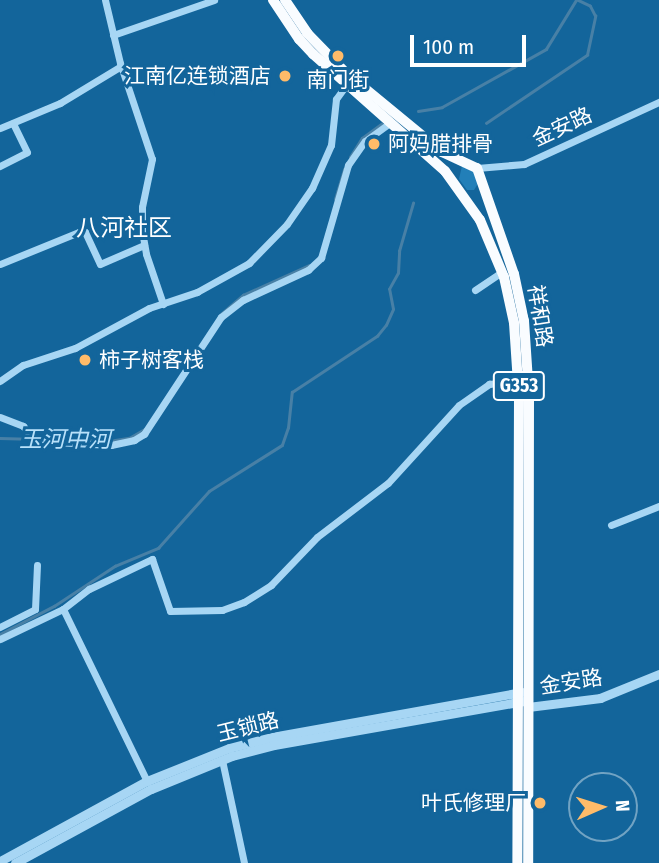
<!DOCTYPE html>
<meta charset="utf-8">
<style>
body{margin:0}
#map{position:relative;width:659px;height:863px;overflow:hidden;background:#13659b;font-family:"Fira Sans Condensed","Noto Sans SC",sans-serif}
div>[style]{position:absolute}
.green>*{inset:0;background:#227fb8}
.stream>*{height:2.5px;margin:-1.25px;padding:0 1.25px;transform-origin:1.25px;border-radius:1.25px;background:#4880a6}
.minor>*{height:7px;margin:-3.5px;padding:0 3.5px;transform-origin:3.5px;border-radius:3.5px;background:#a7d6f4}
.tertiary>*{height:9px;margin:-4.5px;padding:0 4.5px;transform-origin:4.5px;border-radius:4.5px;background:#a7d6f4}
.trunk>*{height:10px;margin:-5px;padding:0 5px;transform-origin:5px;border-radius:5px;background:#f9fcff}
.dots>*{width:19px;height:19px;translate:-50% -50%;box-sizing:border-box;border:4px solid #13659b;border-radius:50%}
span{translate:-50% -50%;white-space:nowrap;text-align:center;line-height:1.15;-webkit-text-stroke:6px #13659b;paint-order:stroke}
.shield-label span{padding:2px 5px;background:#13659b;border:2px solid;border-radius:5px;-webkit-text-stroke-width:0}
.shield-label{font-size:19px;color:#fff;font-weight:700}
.poi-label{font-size:21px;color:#fff}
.right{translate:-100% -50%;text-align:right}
.left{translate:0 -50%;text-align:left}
.street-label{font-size:21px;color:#fff}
.water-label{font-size:23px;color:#b8e1fa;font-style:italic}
.quarter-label{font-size:24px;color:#fff}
.north{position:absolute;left:568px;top:772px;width:70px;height:70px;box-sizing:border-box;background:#13659b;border:2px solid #71a3c3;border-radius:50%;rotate:87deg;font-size:19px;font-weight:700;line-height:28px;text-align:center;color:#fff}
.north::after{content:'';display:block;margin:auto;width:24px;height:32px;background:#ffbb69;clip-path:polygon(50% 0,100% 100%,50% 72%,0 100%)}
.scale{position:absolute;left:410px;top:35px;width:116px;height:32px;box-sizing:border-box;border:4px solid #fff;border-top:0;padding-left:9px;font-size:21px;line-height:24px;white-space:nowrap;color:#fff;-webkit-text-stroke:5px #13659b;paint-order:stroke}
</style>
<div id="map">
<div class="green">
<div style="clip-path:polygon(462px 166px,470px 166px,479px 182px,474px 190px,467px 190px,459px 179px)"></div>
</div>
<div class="stream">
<div style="left:418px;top:111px;width:24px;rotate:-9deg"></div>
<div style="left:442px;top:107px;width:119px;rotate:-29.1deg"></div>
<div style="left:546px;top:49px;width:57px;rotate:-58.5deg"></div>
<div style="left:486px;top:123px;width:122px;rotate:-34deg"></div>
<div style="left:587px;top:55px;width:40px;rotate:-78deg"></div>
<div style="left:595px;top:16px;width:11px;rotate:-117deg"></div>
<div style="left:590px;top:6px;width:14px;rotate:-155deg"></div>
<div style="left:350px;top:157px;width:22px;rotate:-58deg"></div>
<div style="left:362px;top:138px;width:24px;rotate:-36deg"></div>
<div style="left:335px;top:199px;width:31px;rotate:-73deg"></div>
<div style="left:221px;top:314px;width:29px;rotate:-41deg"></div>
<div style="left:243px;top:295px;width:72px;rotate:-24.4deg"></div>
<div style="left:0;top:438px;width:109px;rotate:1.6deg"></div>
<div style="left:109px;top:441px;width:20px;rotate:-9deg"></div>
<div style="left:129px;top:438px;width:20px;rotate:-30deg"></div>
<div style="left:0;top:634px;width:61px;rotate:-27.4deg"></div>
<div style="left:54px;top:606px;width:73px;rotate:-33.3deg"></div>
<div style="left:115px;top:566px;width:47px;rotate:-22.7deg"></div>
<div style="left:158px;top:548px;width:76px;rotate:-48.2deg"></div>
<div style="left:209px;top:491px;width:86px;rotate:-32.2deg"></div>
<div style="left:282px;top:445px;width:18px;rotate:-71deg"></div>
<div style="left:288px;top:428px;width:36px;rotate:-84deg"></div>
<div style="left:292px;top:392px;width:102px;rotate:-33.4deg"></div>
<div style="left:377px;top:336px;width:14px;rotate:-51deg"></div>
<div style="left:386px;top:325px;width:17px;rotate:-66deg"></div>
<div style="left:393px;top:309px;width:20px;rotate:-101deg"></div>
<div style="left:389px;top:289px;width:18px;rotate:-61deg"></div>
<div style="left:398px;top:273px;width:22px;rotate:-87deg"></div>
<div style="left:399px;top:251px;width:50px;rotate:-73.7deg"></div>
</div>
<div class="minor">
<div style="left:105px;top:0;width:65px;rotate:76.6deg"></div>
<div style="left:120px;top:63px;width:101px;rotate:71.6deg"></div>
<div style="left:152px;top:159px;width:49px;rotate:101.8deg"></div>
<div style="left:142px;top:207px;width:24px;rotate:90deg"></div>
<div style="left:142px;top:231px;width:23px;rotate:80deg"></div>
<div style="left:146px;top:254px;width:53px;rotate:71.2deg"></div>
<div style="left:113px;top:35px;width:107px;rotate:-19.1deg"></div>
<div style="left:0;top:128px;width:65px;rotate:-22.6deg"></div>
<div style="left:60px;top:103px;width:71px;rotate:-31.2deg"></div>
<div style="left:0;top:166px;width:30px;rotate:-27deg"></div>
<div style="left:27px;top:152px;width:32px;rotate:-116deg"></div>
<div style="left:477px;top:168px;width:47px;rotate:-4.9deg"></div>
<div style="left:524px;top:164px;width:149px;rotate:-24.7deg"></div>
<div style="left:0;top:264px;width:85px;rotate:-22.1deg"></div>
<div style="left:79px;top:232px;width:6px"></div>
<div style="left:85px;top:232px;width:35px;rotate:65deg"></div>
<div style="left:100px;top:264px;width:48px;rotate:-23.4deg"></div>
<div style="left:475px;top:290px;width:32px;rotate:-34deg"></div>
<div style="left:0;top:381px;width:28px;rotate:-35deg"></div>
<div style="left:23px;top:365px;width:55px;rotate:-18.1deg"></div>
<div style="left:75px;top:348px;width:84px;rotate:-28.4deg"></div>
<div style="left:149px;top:308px;width:51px;rotate:-18.4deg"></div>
<div style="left:197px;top:292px;width:60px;rotate:-29.1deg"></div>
<div style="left:249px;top:263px;width:54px;rotate:-45.7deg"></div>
<div style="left:287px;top:224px;width:44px;rotate:-55.2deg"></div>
<div style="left:312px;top:188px;width:47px;rotate:-66.2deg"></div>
<div style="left:331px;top:145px;width:46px;rotate:-83.8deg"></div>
<div style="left:336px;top:99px;width:17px;rotate:-54deg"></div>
<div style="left:0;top:417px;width:25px;rotate:21deg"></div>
<div style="left:23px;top:426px;width:19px;rotate:51deg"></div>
<div style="left:35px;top:441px;width:76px;rotate:3deg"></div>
<div style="left:111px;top:445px;width:24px;rotate:-12deg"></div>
<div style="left:134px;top:440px;width:12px;rotate:-31deg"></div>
<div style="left:144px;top:434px;width:140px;rotate:-56.7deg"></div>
<div style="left:221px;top:317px;width:28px;rotate:-38deg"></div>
<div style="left:243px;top:300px;width:72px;rotate:-24.8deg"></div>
<div style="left:308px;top:270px;width:18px;rotate:-43deg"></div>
<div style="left:321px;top:258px;width:97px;rotate:-73.8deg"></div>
<div style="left:348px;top:165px;width:29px;rotate:-55deg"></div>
<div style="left:365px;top:141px;width:31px;rotate:-36deg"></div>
<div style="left:611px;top:525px;width:52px;rotate:-21.6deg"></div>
<div style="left:63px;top:609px;width:191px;rotate:64deg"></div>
<div style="left:0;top:627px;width:39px;rotate:-27deg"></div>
<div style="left:35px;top:609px;width:44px;rotate:-87.4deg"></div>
<div style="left:0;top:639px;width:70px;rotate:-25.5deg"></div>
<div style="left:63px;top:609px;width:33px;rotate:-38deg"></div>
<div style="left:89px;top:589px;width:70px;rotate:-25.5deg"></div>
<div style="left:152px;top:559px;width:55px;rotate:70.9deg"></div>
<div style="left:170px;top:611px;width:52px;rotate:-1.1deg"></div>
<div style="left:222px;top:610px;width:23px;rotate:-20deg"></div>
<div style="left:244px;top:602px;width:32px;rotate:-32deg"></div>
<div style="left:271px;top:585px;width:66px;rotate:-46.2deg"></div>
<div style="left:317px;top:537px;width:89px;rotate:-37.3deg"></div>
<div style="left:388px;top:483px;width:105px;rotate:-47.7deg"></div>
<div style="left:459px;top:405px;width:37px;rotate:-35deg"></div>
<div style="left:489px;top:384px;width:29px;rotate:-6deg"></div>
<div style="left:222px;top:760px;width:105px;rotate:77.9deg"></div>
</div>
<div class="tertiary">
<div style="left:528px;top:707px;width:73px;rotate:-7.1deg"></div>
<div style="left:600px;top:698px;width:64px;rotate:-22.1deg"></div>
<div style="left:0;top:861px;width:167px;rotate:-28.6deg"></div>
<div style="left:147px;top:781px;width:88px;rotate:-21.9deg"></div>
<div style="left:229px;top:748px;width:44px;rotate:-14.3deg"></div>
<div style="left:272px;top:737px;width:254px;rotate:-10.2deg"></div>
<div style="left:15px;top:863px;width:155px;rotate:-28.6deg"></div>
<div style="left:151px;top:789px;width:87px;rotate:-22.2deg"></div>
<div style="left:232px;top:756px;width:43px;rotate:-14.7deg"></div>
<div style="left:274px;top:745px;width:258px;rotate:-10deg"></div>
</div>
<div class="trunk">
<div style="left:273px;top:0;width:47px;rotate:56.3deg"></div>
<div style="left:299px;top:39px;width:21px;rotate:47deg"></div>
<div style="left:313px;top:54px;width:176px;rotate:41.6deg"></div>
<div style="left:445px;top:171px;width:60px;rotate:54.5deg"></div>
<div style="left:480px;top:220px;width:62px;rotate:67.2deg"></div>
<div style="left:504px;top:277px;width:47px;rotate:77.7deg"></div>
<div style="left:514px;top:323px;width:75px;rotate:86.2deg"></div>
<div style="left:519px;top:398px;width:465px;rotate:90.2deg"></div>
<div style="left:285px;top:0;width:40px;rotate:56deg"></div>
<div style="left:307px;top:33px;width:54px;rotate:45.7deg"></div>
<div style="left:345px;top:72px;width:126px;rotate:39.5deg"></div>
<div style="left:442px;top:152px;width:38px;rotate:25deg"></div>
<div style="left:477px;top:168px;width:112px;rotate:70.8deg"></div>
<div style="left:514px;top:274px;width:48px;rotate:78deg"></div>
<div style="left:524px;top:321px;width:76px;rotate:86.2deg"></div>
<div style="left:529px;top:397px;width:466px;rotate:90.1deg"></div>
</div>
<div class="dots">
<div style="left:338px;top:56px;background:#ffbb69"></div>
<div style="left:285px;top:76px;background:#ffbb69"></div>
<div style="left:374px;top:144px;background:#ffbb69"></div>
<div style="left:85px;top:360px;background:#ffbb69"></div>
<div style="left:540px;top:803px;background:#ffbb69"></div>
</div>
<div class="shield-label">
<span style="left:519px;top:386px">G353</span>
</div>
<div class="poi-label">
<span class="right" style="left:271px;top:76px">江南亿连锁酒店</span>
<span style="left:338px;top:80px">南门街</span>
<span class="left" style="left:388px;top:144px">阿妈腊排骨</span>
<span class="left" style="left:99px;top:360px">柿子树客栈</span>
<span class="right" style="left:526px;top:803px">叶氏修理厂</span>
</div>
<div class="street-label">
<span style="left:562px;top:127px;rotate:-25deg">金安路</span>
<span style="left:540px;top:316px;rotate:81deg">祥和路</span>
<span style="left:571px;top:682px;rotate:-9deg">金安路</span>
<span style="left:248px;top:727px;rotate:-14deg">玉锁路</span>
</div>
<div class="water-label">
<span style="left:65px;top:439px">玉河中河</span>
</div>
<div class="quarter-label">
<span style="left:124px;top:229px">八河社区</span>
</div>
<div class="north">N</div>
<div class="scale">100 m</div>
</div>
